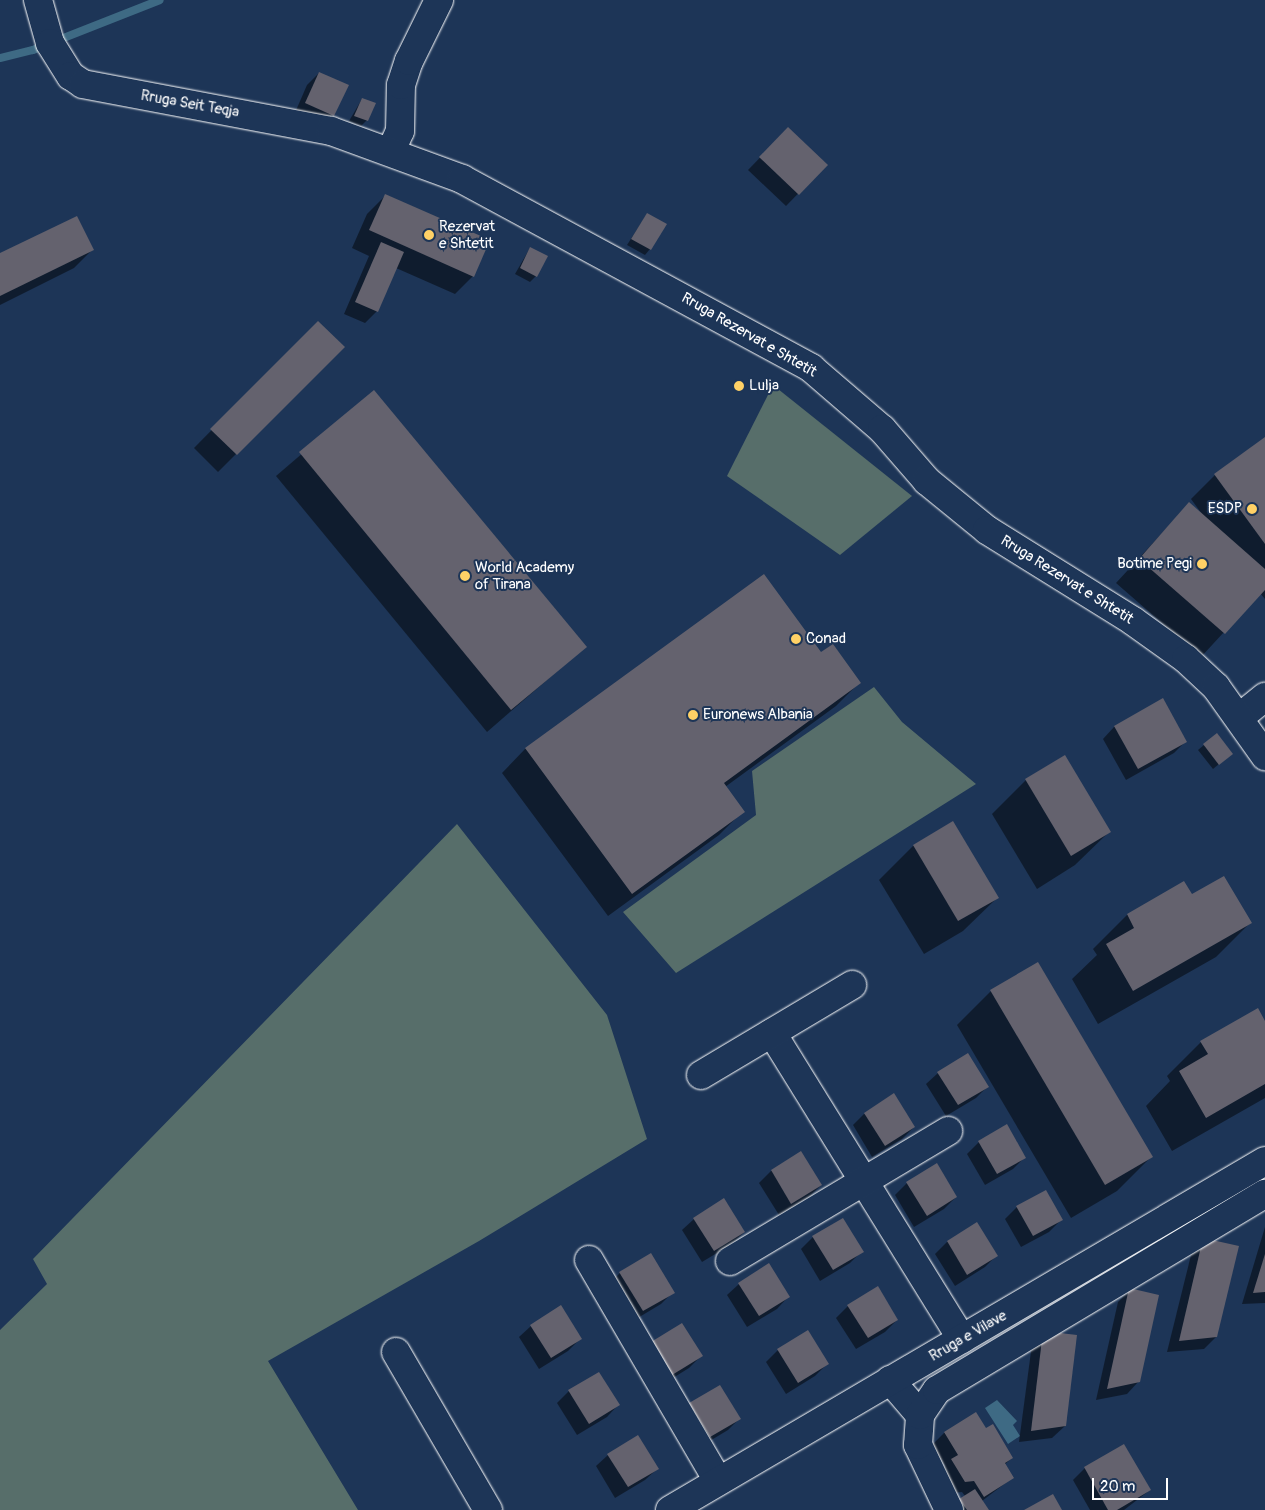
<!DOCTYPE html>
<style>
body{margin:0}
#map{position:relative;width:1265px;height:1510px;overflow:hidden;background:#1d3557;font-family:Pangolin,sans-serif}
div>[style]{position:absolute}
.green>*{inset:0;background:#576e6a}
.water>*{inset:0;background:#3e6a84}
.shadow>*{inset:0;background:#0007}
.stream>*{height:8px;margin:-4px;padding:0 4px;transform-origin:4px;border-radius:4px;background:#3e6a84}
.building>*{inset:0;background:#64626e}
.roads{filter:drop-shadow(0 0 1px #fff) drop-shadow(0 0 1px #fff)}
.minor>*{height:28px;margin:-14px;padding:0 14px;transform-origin:14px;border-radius:14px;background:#1d3557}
.tertiary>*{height:28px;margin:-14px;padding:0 14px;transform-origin:14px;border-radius:14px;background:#1d3557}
.dots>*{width:14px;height:14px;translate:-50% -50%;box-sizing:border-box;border:2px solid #1d3557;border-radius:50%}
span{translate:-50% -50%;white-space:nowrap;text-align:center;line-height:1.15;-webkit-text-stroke:4px #1d3557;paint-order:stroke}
.street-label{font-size:15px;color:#fff}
.poi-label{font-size:15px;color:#fff}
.left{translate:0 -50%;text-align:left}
.right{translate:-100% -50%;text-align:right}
.scale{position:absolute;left:1092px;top:1478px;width:76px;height:22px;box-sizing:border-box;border:2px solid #fff;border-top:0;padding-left:6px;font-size:15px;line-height:18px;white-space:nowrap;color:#fff;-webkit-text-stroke:4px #1d3557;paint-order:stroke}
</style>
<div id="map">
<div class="green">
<div style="clip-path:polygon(773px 385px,912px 496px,840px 555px,727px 476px)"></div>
<div style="clip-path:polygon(874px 687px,902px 722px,976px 784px,676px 973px,623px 912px,756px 815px,752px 771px)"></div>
<div style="clip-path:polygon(457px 824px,607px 1015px,647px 1139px,479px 1241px,268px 1361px,358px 1510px,0 1510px,0 1330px,47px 1284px,33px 1259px)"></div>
</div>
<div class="water">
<div style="clip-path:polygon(997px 1400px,1017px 1421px,1013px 1425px,1020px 1436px,1008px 1444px,985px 1408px)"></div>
</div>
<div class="shadow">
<div style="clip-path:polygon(319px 73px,333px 115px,321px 127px,294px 115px,307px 85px)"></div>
<div style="clip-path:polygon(362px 99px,367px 120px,361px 126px,349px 121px)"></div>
<div style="clip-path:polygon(788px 129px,826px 165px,786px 206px,748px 170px)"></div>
<div style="clip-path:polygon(385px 196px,473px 276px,455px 294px,396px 268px,377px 311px,365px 323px,344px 314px,369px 256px,352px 248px,367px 214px)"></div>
<div style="clip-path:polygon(647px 214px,650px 249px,645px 255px,627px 245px)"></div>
<div style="clip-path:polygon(530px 248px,536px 276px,530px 282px,515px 274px)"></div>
<div style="clip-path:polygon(92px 250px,74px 268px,0 305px,0 255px)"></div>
<div style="clip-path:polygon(318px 322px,343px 347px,218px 472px,194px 448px)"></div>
<div style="clip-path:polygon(374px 392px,585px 647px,487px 732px,276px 476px)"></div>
<div style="clip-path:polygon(1265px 439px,1265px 599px,1260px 593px,1201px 657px,1116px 583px,1189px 504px,1202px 514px,1191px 499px,1215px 475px)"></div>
<div style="clip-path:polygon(764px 576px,821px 654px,860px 682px,836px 706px,725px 787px,743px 811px,719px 835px,608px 916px,502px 773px,525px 749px)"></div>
<div style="clip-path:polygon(1162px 700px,1186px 741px,1174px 753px,1126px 780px,1103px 739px,1114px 727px)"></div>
<div style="clip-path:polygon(1204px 745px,1225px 759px,1213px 769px,1198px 750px)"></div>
<div style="clip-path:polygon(1064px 757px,1109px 832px,1075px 865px,1037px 889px,992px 814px,1026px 780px)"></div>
<div style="clip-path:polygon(952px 823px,997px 898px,963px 931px,924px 954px,879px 880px,913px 846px)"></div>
<div style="clip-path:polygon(1184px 883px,1191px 896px,1250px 923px,1216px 957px,1098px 1024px,1072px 979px,1097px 955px,1093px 949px,1127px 915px)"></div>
<div style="clip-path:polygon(991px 991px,1151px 1157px,1117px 1191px,1071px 1218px,957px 1025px)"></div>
<div style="clip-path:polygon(1265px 1022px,1265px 1098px,1172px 1151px,1146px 1106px,1170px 1081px,1167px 1076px,1201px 1042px)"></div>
<div style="clip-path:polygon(938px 1073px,988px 1086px,976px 1098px,946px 1116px,926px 1084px)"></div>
<div style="clip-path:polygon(864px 1114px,914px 1127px,902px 1139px,872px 1157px,853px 1125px)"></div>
<div style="clip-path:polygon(979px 1142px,1025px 1157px,1013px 1169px,985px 1185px,967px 1154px)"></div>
<div style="clip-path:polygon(801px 1153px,821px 1185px,809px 1197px,779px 1215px,759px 1183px,771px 1171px)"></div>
<div style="clip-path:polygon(936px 1165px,956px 1197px,944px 1209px,914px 1227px,895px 1195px,907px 1183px)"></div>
<div style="clip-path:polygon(1017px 1207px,1061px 1220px,1049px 1232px,1021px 1247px,1005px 1219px)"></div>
<div style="clip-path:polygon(694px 1219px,744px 1232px,732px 1244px,702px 1262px,682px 1230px)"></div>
<div style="clip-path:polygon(842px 1219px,862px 1251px,850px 1263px,820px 1281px,801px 1249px,813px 1237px)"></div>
<div style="clip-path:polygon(977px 1224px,997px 1255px,985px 1267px,955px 1286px,935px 1254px,947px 1242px)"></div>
<div style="clip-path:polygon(1265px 1227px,1265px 1303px,1242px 1304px)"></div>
<div style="clip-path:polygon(1204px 1239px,1216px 1337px,1204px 1349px,1167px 1352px,1192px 1251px)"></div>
<div style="clip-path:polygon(620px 1273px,673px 1292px,661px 1304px,631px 1322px,608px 1285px)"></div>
<div style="clip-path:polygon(739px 1284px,788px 1297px,777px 1309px,747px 1327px,727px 1295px)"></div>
<div style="clip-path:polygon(1130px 1290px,1139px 1381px,1127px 1394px,1096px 1400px,1118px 1302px)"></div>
<div style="clip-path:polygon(848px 1306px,897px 1320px,885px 1332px,856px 1349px,836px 1318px)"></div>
<div style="clip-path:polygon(531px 1326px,580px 1339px,568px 1351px,539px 1369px,519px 1337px)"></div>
<div style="clip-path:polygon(1044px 1332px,1065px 1426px,1052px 1438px,1019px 1442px,1032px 1344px)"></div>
<div style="clip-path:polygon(778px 1350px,827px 1364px,815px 1376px,786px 1394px,766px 1362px)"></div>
<div style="clip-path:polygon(640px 1355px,701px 1356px,689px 1368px,660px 1386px)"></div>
<div style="clip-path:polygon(569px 1391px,618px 1405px,607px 1417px,577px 1435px,557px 1403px)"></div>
<div style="clip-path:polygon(690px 1404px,740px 1418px,728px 1430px,698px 1448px,678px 1416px)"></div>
<div style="clip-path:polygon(976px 1414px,986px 1430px,1012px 1458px,1004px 1465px,1012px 1478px,982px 1501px,988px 1510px,950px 1510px,965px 1496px,962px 1492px,953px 1493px,940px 1472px,945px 1466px,932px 1445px,944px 1433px)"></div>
<div style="clip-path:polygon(608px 1455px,657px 1469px,645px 1480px,615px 1498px,596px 1466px)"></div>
<div style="clip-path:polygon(1085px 1468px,1150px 1490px,1124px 1510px,1090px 1510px,1073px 1480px)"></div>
</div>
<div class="stream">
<div style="left:0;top:58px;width:34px;rotate:-14deg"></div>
<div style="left:33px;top:50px;width:136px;rotate:-21.5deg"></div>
</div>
<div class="building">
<div style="clip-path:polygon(319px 72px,349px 85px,334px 116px,305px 103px)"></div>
<div style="clip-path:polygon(362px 98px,376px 103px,368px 121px,354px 116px)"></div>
<div style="clip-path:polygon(788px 127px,828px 165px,799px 195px,759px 157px)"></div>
<div style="clip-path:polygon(385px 194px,490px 240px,474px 277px,369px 230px)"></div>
<div style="clip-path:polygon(647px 213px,667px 224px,651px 250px,631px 239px)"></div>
<div style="clip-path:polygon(77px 216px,94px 250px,0 296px,0 253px)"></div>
<div style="clip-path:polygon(381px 242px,404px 252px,378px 312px,355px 302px)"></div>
<div style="clip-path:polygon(530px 247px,548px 256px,537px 277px,520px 268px)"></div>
<div style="clip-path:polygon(318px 321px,345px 347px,237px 455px,210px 429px)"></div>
<div style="clip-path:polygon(374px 390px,587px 647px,511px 710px,299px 452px)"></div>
<div style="clip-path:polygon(1265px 437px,1265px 544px,1214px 474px)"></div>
<div style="clip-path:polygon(1189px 502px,1265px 569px,1265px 590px,1225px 634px,1139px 559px)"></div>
<div style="clip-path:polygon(764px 574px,821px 652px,833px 644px,861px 683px,724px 783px,745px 812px,632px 894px,525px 748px)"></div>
<div style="clip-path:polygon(1163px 698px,1187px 742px,1138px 769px,1114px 726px)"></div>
<div style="clip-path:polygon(1217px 733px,1233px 754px,1219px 765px,1203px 744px)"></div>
<div style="clip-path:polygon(1065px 755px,1111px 832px,1071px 856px,1025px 779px)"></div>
<div style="clip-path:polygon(953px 821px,999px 898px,958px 921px,913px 845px)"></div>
<div style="clip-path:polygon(1224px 876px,1252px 923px,1133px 991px,1106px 944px,1134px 928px,1127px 914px,1184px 881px,1192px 894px)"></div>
<div style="clip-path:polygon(1038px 962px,1153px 1157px,1105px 1185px,990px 990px)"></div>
<div style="clip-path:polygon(1258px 1008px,1265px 1021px,1265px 1084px,1206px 1118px,1179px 1071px,1208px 1054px,1200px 1041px)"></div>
<div style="clip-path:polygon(968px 1053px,989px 1087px,958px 1105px,937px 1072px)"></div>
<div style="clip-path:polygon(894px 1093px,915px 1127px,885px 1146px,864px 1113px)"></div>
<div style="clip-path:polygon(1007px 1124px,1026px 1158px,997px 1174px,978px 1141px)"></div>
<div style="clip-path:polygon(801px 1151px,822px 1185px,791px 1204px,771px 1170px)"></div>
<div style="clip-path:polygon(937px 1163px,957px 1197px,927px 1216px,906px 1182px)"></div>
<div style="clip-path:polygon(1046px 1190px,1063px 1220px,1033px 1236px,1016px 1206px)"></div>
<div style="clip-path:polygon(724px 1198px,745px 1232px,714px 1251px,693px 1218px)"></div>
<div style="clip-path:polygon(843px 1218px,864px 1252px,833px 1270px,812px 1236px)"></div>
<div style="clip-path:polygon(977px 1222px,998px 1256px,967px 1275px,947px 1241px)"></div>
<div style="clip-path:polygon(1203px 1238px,1239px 1246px,1217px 1337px,1179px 1341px)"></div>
<div style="clip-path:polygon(651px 1253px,675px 1293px,643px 1311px,619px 1272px)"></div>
<div style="clip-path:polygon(1265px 1254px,1265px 1292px,1253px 1293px)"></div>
<div style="clip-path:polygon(769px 1263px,790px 1297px,759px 1316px,738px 1283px)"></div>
<div style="clip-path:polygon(878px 1286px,898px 1320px,868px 1338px,847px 1305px)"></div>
<div style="clip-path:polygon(1129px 1288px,1159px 1295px,1140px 1382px,1107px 1389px)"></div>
<div style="clip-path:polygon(561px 1305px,582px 1339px,551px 1358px,530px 1325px)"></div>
<div style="clip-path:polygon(682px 1323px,703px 1356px,672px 1375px,651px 1342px)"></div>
<div style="clip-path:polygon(808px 1330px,829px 1364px,798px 1383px,777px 1349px)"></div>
<div style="clip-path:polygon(1043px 1331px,1077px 1335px,1066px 1426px,1031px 1431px)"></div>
<div style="clip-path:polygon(599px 1372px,620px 1405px,589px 1424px,568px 1390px)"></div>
<div style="clip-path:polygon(720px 1385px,741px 1419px,710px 1437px,689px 1403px)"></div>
<div style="clip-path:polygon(976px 1412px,986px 1428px,993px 1424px,1013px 1458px,1005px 1463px,1014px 1478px,984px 1497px,974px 1481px,965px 1482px,951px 1459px,958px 1455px,944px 1432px)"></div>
<div style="clip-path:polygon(638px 1435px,659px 1469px,628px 1487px,607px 1454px)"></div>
<div style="clip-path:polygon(1124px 1444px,1151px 1490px,1117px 1510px,1108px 1510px,1084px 1467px)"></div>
<div style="clip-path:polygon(975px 1489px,989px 1510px,967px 1510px,959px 1499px)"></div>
<div style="clip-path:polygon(1053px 1494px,1062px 1510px,1024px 1510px)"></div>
</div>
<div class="roads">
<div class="minor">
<div style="left:391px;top:151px;width:22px;rotate:-66deg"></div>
<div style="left:400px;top:131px;width:46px;rotate:-88.8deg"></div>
<div style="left:401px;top:85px;width:25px;rotate:-72deg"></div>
<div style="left:409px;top:61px;width:68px;rotate:-63.8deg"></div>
<div style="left:1240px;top:717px;width:32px;rotate:-39deg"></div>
<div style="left:772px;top:1033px;width:360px;rotate:58.2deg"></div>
<div style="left:701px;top:1075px;width:176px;rotate:-30.8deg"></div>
<div style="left:589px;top:1260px;width:256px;rotate:59.7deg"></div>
<div style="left:730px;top:1261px;width:254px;rotate:-30.8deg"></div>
<div style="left:396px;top:1352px;width:183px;rotate:59.8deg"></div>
<div style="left:890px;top:1380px;width:46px;rotate:49.4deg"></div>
<div style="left:949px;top:1510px;width:72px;rotate:-115.5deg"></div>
<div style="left:918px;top:1445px;width:30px;rotate:-86deg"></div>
<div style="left:920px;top:1415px;width:30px;rotate:-56deg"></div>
<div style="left:937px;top:1390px;width:382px;rotate:-30.9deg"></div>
</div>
<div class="tertiary">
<div style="left:38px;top:0;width:45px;rotate:74.4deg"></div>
<div style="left:50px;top:43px;width:39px;rotate:58deg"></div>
<div style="left:71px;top:76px;width:14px;rotate:34deg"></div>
<div style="left:83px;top:84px;width:252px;rotate:10.7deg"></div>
<div style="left:331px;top:131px;width:140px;rotate:20.1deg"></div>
<div style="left:462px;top:179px;width:397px;rotate:28.4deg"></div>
<div style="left:811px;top:368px;width:94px;rotate:40.7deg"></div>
<div style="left:882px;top:429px;width:69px;rotate:49.1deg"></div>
<div style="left:927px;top:481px;width:77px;rotate:39.2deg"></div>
<div style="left:987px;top:530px;width:172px;rotate:31.9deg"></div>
<div style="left:1133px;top:621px;width:65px;rotate:35.6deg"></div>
<div style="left:1186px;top:659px;width:41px;rotate:43deg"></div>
<div style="left:1216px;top:687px;width:85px;rotate:54.6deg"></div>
<div style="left:670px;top:1510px;width:690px;rotate:-30.39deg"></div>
</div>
</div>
<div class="dots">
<div style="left:429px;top:235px;background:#ffd166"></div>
<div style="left:739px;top:386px;background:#ffd166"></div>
<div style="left:1252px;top:509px;background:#ffd166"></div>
<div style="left:1202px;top:564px;background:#ffd166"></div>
<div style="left:465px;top:576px;background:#ffd166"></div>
<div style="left:796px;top:639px;background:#ffd166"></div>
<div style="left:693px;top:715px;background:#ffd166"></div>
</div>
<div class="street-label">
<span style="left:190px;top:104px;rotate:10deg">Rruga Seit Teqja</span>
<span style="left:749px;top:335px;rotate:30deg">Rruga Rezervat e Shtetit</span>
<span style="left:1067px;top:580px;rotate:32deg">Rruga Rezervat e Shtetit</span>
<span style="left:968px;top:1336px;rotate:-30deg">Rruga e Vilave</span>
</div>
<div class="poi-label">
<span class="left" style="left:439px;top:235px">Rezervat<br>e Shtetit</span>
<span class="left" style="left:749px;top:386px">Lulja</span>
<span class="right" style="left:1242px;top:509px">ESDP</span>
<span class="right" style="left:1192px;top:564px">Botime Pegi</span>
<span class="left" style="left:475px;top:576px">World Academy<br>of Tirana</span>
<span class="left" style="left:806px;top:639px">Conad</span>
<span class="left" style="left:703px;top:715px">Euronews Albania</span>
</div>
<div class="scale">20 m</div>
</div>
